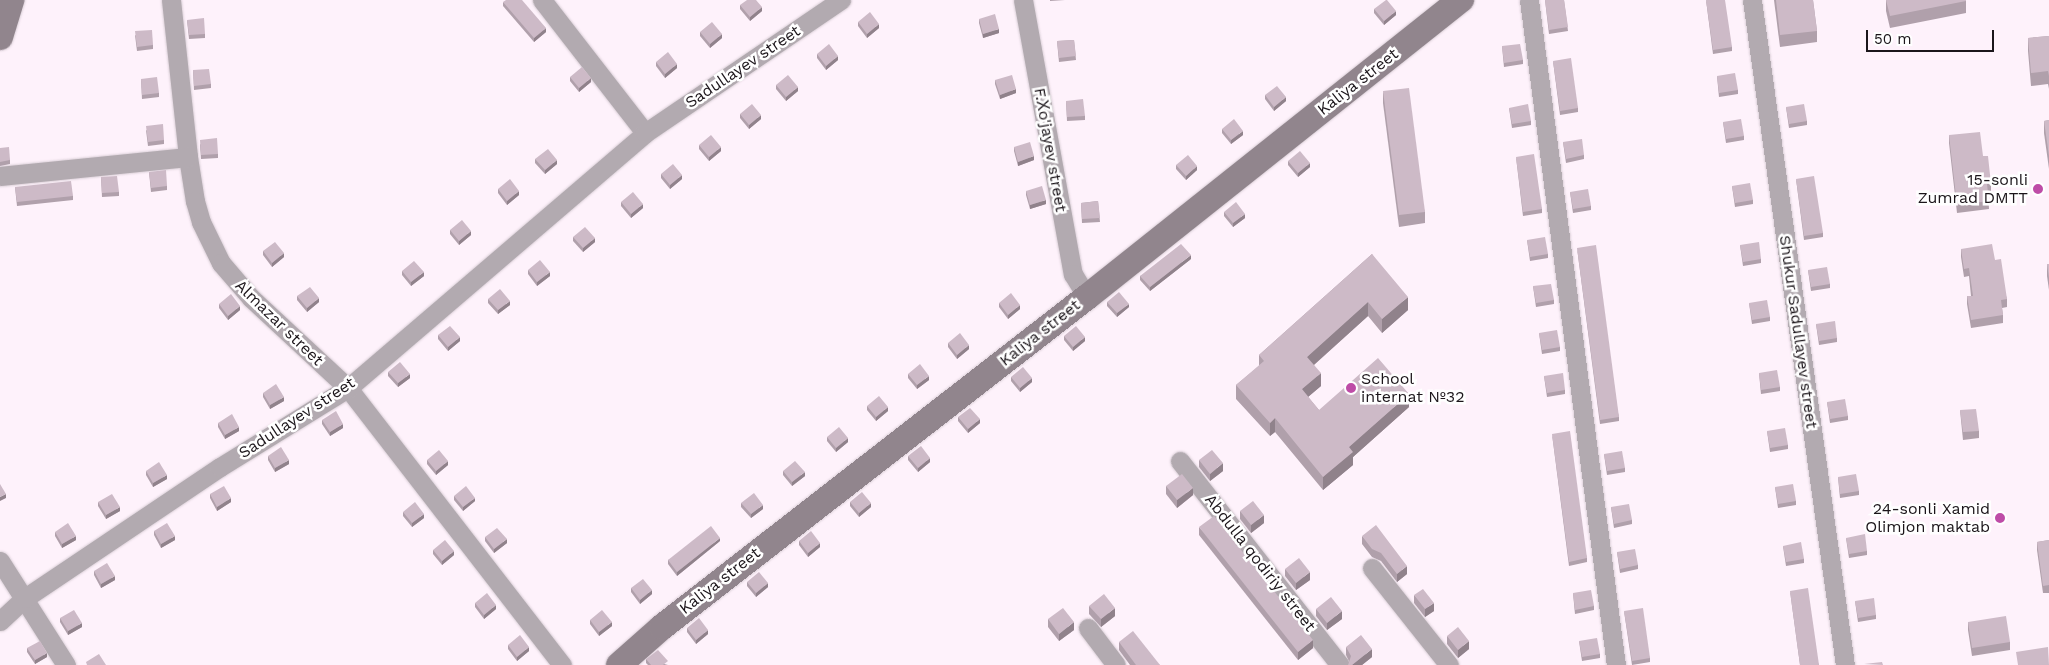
<!DOCTYPE html>
<meta charset="utf-8">
<style>
body{margin:0}
#map{position:relative;width:2049px;height:665px;overflow:hidden;background:#fef2fb;font-family:"Work Sans",sans-serif}
div>[style]{position:absolute}
.roads{filter:drop-shadow(0 0 1px #dacfd7) drop-shadow(0 0 1px #dacfd7)}
.street>*{height:19px;margin:-9.5px;padding:0 9.5px;transform-origin:9.5px;border-radius:9.5px;background:#b2aab0}
.secondary>*{height:26px;margin:-13px;padding:0 13px;transform-origin:13px;border-radius:13px;background:#91858d}
.wall>*{inset:0;background:#b0a0ab}
.shaded-wall>*{inset:0;background:#90828b}
.building>*{inset:0;background:#cdbac7}
.dots>*{width:14px;height:14px;translate:-50% -50%;box-sizing:border-box;border:2px solid #fff;border-radius:50%}
span{translate:-50% -50%;white-space:nowrap;text-align:center;line-height:1.15;-webkit-text-stroke:5px #fff;paint-order:stroke}
.street-label{font-size:16px;color:#1b151a}
.poi-label{font-size:16px;color:#1b151a}
.right{translate:-100% -50%;text-align:right}
.left{translate:0 -50%;text-align:left}
.scale{position:absolute;left:1866px;top:30px;width:128px;height:22px;box-sizing:border-box;border:2px solid #1b151a;border-top:0;padding-left:6px;font-size:15px;line-height:18px;white-space:nowrap;color:#1b151a;-webkit-text-stroke:4px #fff;paint-order:stroke}
</style>
<div id="map">
<div class="roads">
<div class="street">
<div style="left:171px;top:0;width:158px;rotate:83.8deg"></div>
<div style="left:188px;top:157px;width:45px;rotate:81deg"></div>
<div style="left:195px;top:201px;width:22px;rotate:74deg"></div>
<div style="left:201px;top:222px;width:46px;rotate:64deg"></div>
<div style="left:221px;top:263px;width:46px;rotate:49.4deg"></div>
<div style="left:251px;top:298px;width:132px;rotate:42.9deg"></div>
<div style="left:348px;top:388px;width:350px;rotate:52.3deg"></div>
<div style="left:542px;top:0;width:168px;rotate:52.2deg"></div>
<div style="left:1023px;top:0;width:279px;rotate:79.7deg"></div>
<div style="left:1073px;top:274px;width:27px;rotate:59deg"></div>
<div style="left:1529px;top:0;width:671px;rotate:82.55deg"></div>
<div style="left:1752px;top:0;width:671px;rotate:82.04deg"></div>
<div style="left:0;top:176px;width:189px;rotate:-5.8deg"></div>
<div style="left:1180px;top:461px;width:259px;rotate:51.9deg"></div>
<div style="left:0;top:561px;width:123px;rotate:57.6deg"></div>
<div style="left:1372px;top:568px;width:124px;rotate:51.6deg"></div>
<div style="left:0;top:621px;width:34px;rotate:-43deg"></div>
<div style="left:25px;top:598px;width:235px;rotate:-33.9deg"></div>
<div style="left:220px;top:467px;width:150px;rotate:-31.7deg"></div>
<div style="left:348px;top:388px;width:391px;rotate:-40.6deg"></div>
<div style="left:645px;top:133px;width:237px;rotate:-34.2deg"></div>
<div style="left:1088px;top:628px;width:46px;rotate:52.9deg"></div>
</div>
<div class="secondary">
<div style="left:0;top:37px;width:39px;rotate:-73deg"></div>
<div style="left:619px;top:665px;width:57px;rotate:-41.5deg"></div>
<div style="left:662px;top:627px;width:538px;rotate:-37.83deg"></div>
<div style="left:1087px;top:297px;width:478px;rotate:-38.5deg"></div>
</div>
</div>
<div class="wall">
<div style="clip-path:polygon(1050px 0,1065px 0,1050px 1px)"></div>
<div style="clip-path:polygon(1545px 0,1564px 0,1568px 31px,1549px 34px)"></div>
<div style="clip-path:polygon(1706px 0,1732px 47px,1732px 51px,1713px 54px)"></div>
<div style="clip-path:polygon(1774px 0,1813px 0,1817px 31px,1817px 42px,1780px 47px)"></div>
<div style="clip-path:polygon(1886px 0,1966px 1px,1966px 13px,1890px 28px,1886px 11px)"></div>
<div style="clip-path:polygon(503px 2px,546px 32px,534px 42px,503px 6px)"></div>
<div style="clip-path:polygon(740px 5px,762px 11px,750px 21px,740px 9px)"></div>
<div style="clip-path:polygon(1374px 9px,1396px 15px,1384px 25px,1374px 13px)"></div>
<div style="clip-path:polygon(979px 19px,999px 33px,983px 38px,979px 23px)"></div>
<div style="clip-path:polygon(187px 20px,205px 34px,205px 38px,189px 39px)"></div>
<div style="clip-path:polygon(858px 22px,879px 28px,867px 38px,858px 26px)"></div>
<div style="clip-path:polygon(700px 32px,722px 38px,710px 48px,700px 36px)"></div>
<div style="clip-path:polygon(135px 35px,153px 45px,153px 49px,137px 51px)"></div>
<div style="clip-path:polygon(2049px 36px,2049px 89px,2048px 84px,2031px 86px,2028px 51px,2028px 38px)"></div>
<div style="clip-path:polygon(1074px 40px,1076px 60px,1059px 62px,1057px 41px)"></div>
<div style="clip-path:polygon(1502px 46px,1523px 60px,1523px 64px,1504px 67px)"></div>
<div style="clip-path:polygon(817px 54px,838px 60px,826px 70px,817px 58px)"></div>
<div style="clip-path:polygon(1553px 61px,1578px 108px,1578px 112px,1560px 115px)"></div>
<div style="clip-path:polygon(656px 62px,677px 68px,665px 78px,656px 66px)"></div>
<div style="clip-path:polygon(193px 70px,211px 84px,211px 88px,194px 90px)"></div>
<div style="clip-path:polygon(1717px 76px,1738px 90px,1738px 94px,1719px 97px)"></div>
<div style="clip-path:polygon(570px 77px,591px 82px,579px 92px,570px 81px)"></div>
<div style="clip-path:polygon(141px 79px,159px 93px,159px 97px,142px 99px)"></div>
<div style="clip-path:polygon(995px 80px,1016px 93px,1000px 99px,995px 84px)"></div>
<div style="clip-path:polygon(776px 85px,798px 91px,786px 101px,776px 89px)"></div>
<div style="clip-path:polygon(1383px 91px,1425px 212px,1425px 223px,1399px 227px,1383px 103px)"></div>
<div style="clip-path:polygon(1265px 95px,1286px 101px,1274px 111px,1265px 99px)"></div>
<div style="clip-path:polygon(1066px 101px,1085px 116px,1085px 120px,1067px 121px)"></div>
<div style="clip-path:polygon(1786px 107px,1807px 121px,1807px 125px,1789px 128px)"></div>
<div style="clip-path:polygon(1509px 108px,1531px 121px,1531px 125px,1512px 128px)"></div>
<div style="clip-path:polygon(740px 114px,761px 119px,749px 129px,740px 118px)"></div>
<div style="clip-path:polygon(2049px 120px,2049px 169px,2044px 133px,2044px 121px)"></div>
<div style="clip-path:polygon(1723px 122px,1744px 136px,1744px 140px,1726px 143px)"></div>
<div style="clip-path:polygon(1222px 129px,1243px 135px,1231px 144px,1222px 133px)"></div>
<div style="clip-path:polygon(146px 130px,164px 140px,164px 144px,148px 146px)"></div>
<div style="clip-path:polygon(1949px 135px,1983px 156px,1991px 184px,1991px 192px,1988px 192px,1989px 209px,1957px 213px,1949px 143px)"></div>
<div style="clip-path:polygon(1563px 142px,1584px 155px,1584px 159px,1566px 163px)"></div>
<div style="clip-path:polygon(200px 144px,218px 154px,218px 158px,201px 159px)"></div>
<div style="clip-path:polygon(699px 145px,721px 151px,709px 161px,699px 149px)"></div>
<div style="clip-path:polygon(1014px 147px,1034px 160px,1018px 166px,1014px 151px)"></div>
<div style="clip-path:polygon(0 148px,10px 160px,10px 164px,0 166px)"></div>
<div style="clip-path:polygon(1516px 157px,1542px 209px,1542px 213px,1523px 216px)"></div>
<div style="clip-path:polygon(535px 159px,557px 164px,545px 174px,535px 163px)"></div>
<div style="clip-path:polygon(1288px 161px,1310px 167px,1298px 177px,1288px 165px)"></div>
<div style="clip-path:polygon(1176px 165px,1197px 170px,1186px 180px,1176px 169px)"></div>
<div style="clip-path:polygon(149px 172px,167px 186px,167px 190px,151px 192px)"></div>
<div style="clip-path:polygon(661px 174px,682px 179px,670px 189px,661px 178px)"></div>
<div style="clip-path:polygon(101px 177px,119px 192px,119px 196px,102px 197px)"></div>
<div style="clip-path:polygon(1796px 179px,1823px 233px,1823px 237px,1804px 240px)"></div>
<div style="clip-path:polygon(1732px 186px,1753px 200px,1753px 204px,1735px 207px)"></div>
<div style="clip-path:polygon(15px 187px,73px 196px,73px 200px,17px 206px)"></div>
<div style="clip-path:polygon(498px 189px,519px 195px,507px 205px,498px 193px)"></div>
<div style="clip-path:polygon(1026px 191px,1046px 204px,1030px 209px,1026px 195px)"></div>
<div style="clip-path:polygon(1570px 192px,1591px 206px,1591px 210px,1573px 213px)"></div>
<div style="clip-path:polygon(1098px 201px,1100px 222px,1082px 223px,1081px 203px)"></div>
<div style="clip-path:polygon(621px 202px,643px 208px,631px 218px,621px 206px)"></div>
<div style="clip-path:polygon(1224px 212px,1245px 218px,1233px 227px,1224px 216px)"></div>
<div style="clip-path:polygon(450px 230px,471px 235px,459px 245px,450px 234px)"></div>
<div style="clip-path:polygon(573px 237px,595px 242px,583px 252px,573px 241px)"></div>
<div style="clip-path:polygon(1527px 240px,1548px 254px,1548px 258px,1530px 261px)"></div>
<div style="clip-path:polygon(1740px 245px,1761px 259px,1761px 263px,1743px 266px)"></div>
<div style="clip-path:polygon(1577px 248px,1619px 417px,1619px 421px,1600px 424px)"></div>
<div style="clip-path:polygon(1961px 249px,1995px 260px,2007px 299px,2007px 307px,2002px 308px,2003px 315px,2003px 323px,1971px 328px,1967px 304px,1967px 296px,1971px 296px,1969px 276px,1964px 277px,1961px 257px)"></div>
<div style="clip-path:polygon(263px 251px,284px 257px,272px 267px,263px 255px)"></div>
<div style="clip-path:polygon(1372px 254px,1408px 310px,1382px 333px,1368px 316px,1314px 365px,1321px 386px,1308px 397px,1319px 410px,1409px 407px,1353px 457px,1353px 465px,1323px 490px,1275px 432px,1270px 436px,1236px 399px,1236px 385px,1259px 366px,1259px 355px)"></div>
<div style="clip-path:polygon(1191px 259px,1150px 291px,1140px 280px,1140px 276px)"></div>
<div style="clip-path:polygon(2047px 264px,2049px 264px,2049px 290px,2047px 276px)"></div>
<div style="clip-path:polygon(528px 270px,550px 276px,537px 286px,528px 274px)"></div>
<div style="clip-path:polygon(1808px 270px,1830px 284px,1830px 288px,1811px 291px)"></div>
<div style="clip-path:polygon(402px 271px,424px 276px,411px 286px,402px 275px)"></div>
<div style="clip-path:polygon(1533px 286px,1554px 300px,1554px 304px,1536px 307px)"></div>
<div style="clip-path:polygon(297px 296px,319px 302px,307px 312px,297px 300px)"></div>
<div style="clip-path:polygon(488px 299px,510px 305px,498px 314px,488px 303px)"></div>
<div style="clip-path:polygon(1107px 302px,1129px 307px,1117px 317px,1107px 306px)"></div>
<div style="clip-path:polygon(999px 303px,1020px 309px,1008px 319px,999px 307px)"></div>
<div style="clip-path:polygon(1749px 303px,1770px 317px,1770px 321px,1752px 324px)"></div>
<div style="clip-path:polygon(219px 304px,240px 310px,228px 320px,219px 308px)"></div>
<div style="clip-path:polygon(1816px 324px,1837px 338px,1837px 342px,1819px 345px)"></div>
<div style="clip-path:polygon(1539px 333px,1560px 347px,1560px 351px,1542px 354px)"></div>
<div style="clip-path:polygon(438px 335px,460px 341px,448px 351px,438px 339px)"></div>
<div style="clip-path:polygon(1064px 336px,1085px 341px,1073px 351px,1064px 340px)"></div>
<div style="clip-path:polygon(948px 343px,969px 349px,957px 359px,948px 347px)"></div>
<div style="clip-path:polygon(388px 372px,410px 378px,398px 387px,388px 376px)"></div>
<div style="clip-path:polygon(1759px 373px,1780px 387px,1780px 391px,1761px 394px)"></div>
<div style="clip-path:polygon(908px 374px,929px 380px,917px 389px,908px 378px)"></div>
<div style="clip-path:polygon(1544px 376px,1565px 390px,1565px 394px,1547px 397px)"></div>
<div style="clip-path:polygon(1011px 377px,1032px 382px,1020px 392px,1011px 381px)"></div>
<div style="clip-path:polygon(263px 393px,284px 401px,270px 409px,263px 397px)"></div>
<div style="clip-path:polygon(1827px 402px,1848px 416px,1848px 420px,1830px 423px)"></div>
<div style="clip-path:polygon(867px 406px,888px 411px,876px 421px,867px 410px)"></div>
<div style="clip-path:polygon(1960px 410px,1979px 431px,1979px 438px,1963px 440px)"></div>
<div style="clip-path:polygon(958px 417px,980px 423px,968px 433px,958px 421px)"></div>
<div style="clip-path:polygon(322px 420px,343px 428px,330px 436px,322px 424px)"></div>
<div style="clip-path:polygon(218px 423px,239px 431px,225px 439px,218px 427px)"></div>
<div style="clip-path:polygon(1767px 431px,1788px 445px,1788px 449px,1770px 452px)"></div>
<div style="clip-path:polygon(1552px 434px,1587px 558px,1587px 562px,1569px 566px)"></div>
<div style="clip-path:polygon(827px 437px,848px 442px,836px 452px,827px 441px)"></div>
<div style="clip-path:polygon(1604px 454px,1625px 468px,1625px 472px,1607px 475px)"></div>
<div style="clip-path:polygon(268px 456px,289px 464px,275px 472px,268px 460px)"></div>
<div style="clip-path:polygon(908px 456px,930px 462px,918px 472px,908px 460px)"></div>
<div style="clip-path:polygon(427px 460px,448px 465px,436px 475px,427px 464px)"></div>
<div style="clip-path:polygon(1199px 460px,1223px 471px,1210px 481px,1199px 467px)"></div>
<div style="clip-path:polygon(146px 471px,167px 479px,153px 487px,146px 475px)"></div>
<div style="clip-path:polygon(783px 471px,805px 476px,792px 486px,783px 475px)"></div>
<div style="clip-path:polygon(1838px 477px,1859px 491px,1859px 495px,1840px 498px)"></div>
<div style="clip-path:polygon(1166px 486px,1193px 495px,1177px 508px,1166px 494px)"></div>
<div style="clip-path:polygon(1775px 487px,1796px 501px,1796px 505px,1778px 508px)"></div>
<div style="clip-path:polygon(210px 494px,231px 502px,217px 511px,210px 498px)"></div>
<div style="clip-path:polygon(454px 496px,475px 501px,463px 511px,454px 500px)"></div>
<div style="clip-path:polygon(98px 502px,120px 511px,106px 519px,98px 506px)"></div>
<div style="clip-path:polygon(850px 502px,871px 507px,859px 517px,850px 506px)"></div>
<div style="clip-path:polygon(741px 503px,763px 509px,751px 518px,741px 507px)"></div>
<div style="clip-path:polygon(1611px 507px,1632px 520px,1632px 524px,1614px 528px)"></div>
<div style="clip-path:polygon(1240px 511px,1264px 523px,1251px 533px,1240px 519px)"></div>
<div style="clip-path:polygon(403px 512px,424px 518px,412px 527px,403px 516px)"></div>
<div style="clip-path:polygon(1199px 527px,1313px 648px,1298px 660px,1199px 535px)"></div>
<div style="clip-path:polygon(154px 531px,175px 540px,161px 548px,154px 535px)"></div>
<div style="clip-path:polygon(55px 532px,76px 540px,62px 548px,55px 536px)"></div>
<div style="clip-path:polygon(1362px 536px,1407px 574px,1397px 582px,1381px 561px,1372px 557px,1362px 544px)"></div>
<div style="clip-path:polygon(485px 537px,507px 543px,494px 553px,485px 541px)"></div>
<div style="clip-path:polygon(1846px 538px,1867px 551px,1867px 555px,1849px 558px)"></div>
<div style="clip-path:polygon(2049px 540px,2049px 593px,2043px 593px,2037px 550px,2037px 542px)"></div>
<div style="clip-path:polygon(720px 541px,677px 576px,668px 564px,668px 560px)"></div>
<div style="clip-path:polygon(799px 541px,820px 547px,808px 557px,799px 545px)"></div>
<div style="clip-path:polygon(1783px 546px,1804px 559px,1804px 563px,1786px 566px)"></div>
<div style="clip-path:polygon(433px 550px,454px 555px,442px 565px,433px 554px)"></div>
<div style="clip-path:polygon(1617px 552px,1638px 565px,1638px 569px,1620px 573px)"></div>
<div style="clip-path:polygon(1285px 569px,1310px 580px,1296px 590px,1285px 576px)"></div>
<div style="clip-path:polygon(94px 571px,115px 580px,101px 588px,94px 575px)"></div>
<div style="clip-path:polygon(747px 582px,768px 587px,756px 597px,747px 586px)"></div>
<div style="clip-path:polygon(631px 588px,652px 594px,640px 604px,631px 592px)"></div>
<div style="clip-path:polygon(1790px 591px,1819px 665px,1800px 665px)"></div>
<div style="clip-path:polygon(1573px 593px,1594px 606px,1594px 610px,1575px 614px)"></div>
<div style="clip-path:polygon(1414px 595px,1434px 611px,1425px 617px,1414px 603px)"></div>
<div style="clip-path:polygon(1855px 601px,1876px 615px,1876px 619px,1858px 622px)"></div>
<div style="clip-path:polygon(475px 603px,496px 609px,484px 619px,475px 607px)"></div>
<div style="clip-path:polygon(1089px 606px,1115px 616px,1101px 627px,1089px 614px)"></div>
<div style="clip-path:polygon(1316px 609px,1342px 619px,1327px 630px,1316px 616px)"></div>
<div style="clip-path:polygon(1624px 611px,1650px 658px,1650px 662px,1632px 665px)"></div>
<div style="clip-path:polygon(60px 618px,82px 627px,68px 635px,60px 622px)"></div>
<div style="clip-path:polygon(1048px 619px,1074px 630px,1059px 641px,1048px 627px)"></div>
<div style="clip-path:polygon(590px 620px,612px 626px,599px 636px,590px 624px)"></div>
<div style="clip-path:polygon(1968px 622px,2010px 642px,2010px 650px,1972px 656px,1968px 630px)"></div>
<div style="clip-path:polygon(687px 628px,708px 634px,696px 644px,687px 632px)"></div>
<div style="clip-path:polygon(1447px 636px,1469px 649px,1458px 658px,1447px 644px)"></div>
<div style="clip-path:polygon(1579px 641px,1600px 654px,1600px 658px,1582px 661px)"></div>
<div style="clip-path:polygon(1119px 642px,1160px 665px,1130px 665px,1119px 650px)"></div>
<div style="clip-path:polygon(508px 645px,529px 651px,517px 661px,508px 649px)"></div>
<div style="clip-path:polygon(1346px 647px,1372px 657px,1362px 665px,1348px 665px,1349px 661px,1346px 655px)"></div>
<div style="clip-path:polygon(27px 648px,47px 657px,35px 664px,27px 652px)"></div>
<div style="clip-path:polygon(646px 659px,668px 665px,648px 665px,646px 663px)"></div>
</div>
<div class="shaded-wall">
<div style="clip-path:polygon(762px 7px,762px 11px,750px 21px,750px 17px)"></div>
<div style="clip-path:polygon(1396px 11px,1396px 15px,1384px 25px,1384px 21px)"></div>
<div style="clip-path:polygon(879px 24px,879px 28px,867px 38px,867px 34px)"></div>
<div style="clip-path:polygon(546px 28px,546px 32px,534px 42px,534px 38px)"></div>
<div style="clip-path:polygon(999px 29px,999px 33px,983px 38px,983px 34px)"></div>
<div style="clip-path:polygon(722px 34px,722px 38px,710px 48px,710px 44px)"></div>
<div style="clip-path:polygon(838px 56px,838px 60px,826px 70px,826px 66px)"></div>
<div style="clip-path:polygon(677px 64px,677px 68px,665px 78px,665px 74px)"></div>
<div style="clip-path:polygon(591px 78px,591px 82px,579px 92px,579px 88px)"></div>
<div style="clip-path:polygon(798px 87px,798px 91px,786px 101px,786px 97px)"></div>
<div style="clip-path:polygon(1016px 89px,1016px 93px,1000px 99px,1000px 95px)"></div>
<div style="clip-path:polygon(1286px 97px,1286px 101px,1274px 111px,1274px 107px)"></div>
<div style="clip-path:polygon(761px 115px,761px 119px,749px 129px,749px 125px)"></div>
<div style="clip-path:polygon(1243px 131px,1243px 135px,1231px 144px,1231px 140px)"></div>
<div style="clip-path:polygon(721px 147px,721px 151px,709px 161px,709px 157px)"></div>
<div style="clip-path:polygon(1034px 156px,1034px 160px,1018px 166px,1018px 162px)"></div>
<div style="clip-path:polygon(557px 160px,557px 164px,545px 174px,545px 170px)"></div>
<div style="clip-path:polygon(1310px 163px,1310px 167px,1298px 177px,1298px 173px)"></div>
<div style="clip-path:polygon(1197px 166px,1197px 170px,1186px 180px,1186px 176px)"></div>
<div style="clip-path:polygon(682px 175px,682px 179px,670px 189px,670px 185px)"></div>
<div style="clip-path:polygon(519px 191px,519px 195px,507px 205px,507px 201px)"></div>
<div style="clip-path:polygon(1046px 200px,1046px 204px,1030px 209px,1030px 205px)"></div>
<div style="clip-path:polygon(643px 204px,643px 208px,631px 218px,631px 214px)"></div>
<div style="clip-path:polygon(1245px 214px,1245px 218px,1233px 227px,1233px 223px)"></div>
<div style="clip-path:polygon(471px 231px,471px 235px,459px 245px,459px 241px)"></div>
<div style="clip-path:polygon(595px 238px,595px 242px,583px 252px,583px 248px)"></div>
<div style="clip-path:polygon(284px 253px,284px 257px,272px 267px,272px 263px)"></div>
<div style="clip-path:polygon(1191px 255px,1191px 259px,1150px 291px,1150px 287px)"></div>
<div style="clip-path:polygon(424px 272px,424px 276px,411px 286px,411px 282px)"></div>
<div style="clip-path:polygon(550px 272px,550px 276px,537px 286px,537px 282px)"></div>
<div style="clip-path:polygon(1408px 297px,1408px 310px,1382px 333px,1382px 319px)"></div>
<div style="clip-path:polygon(319px 298px,319px 302px,307px 312px,307px 308px)"></div>
<div style="clip-path:polygon(510px 301px,510px 305px,498px 314px,498px 310px)"></div>
<div style="clip-path:polygon(1368px 302px,1368px 316px,1307px 371px,1307px 357px)"></div>
<div style="clip-path:polygon(1129px 304px,1129px 307px,1117px 317px,1117px 313px)"></div>
<div style="clip-path:polygon(1020px 305px,1020px 309px,1008px 319px,1008px 315px)"></div>
<div style="clip-path:polygon(240px 306px,240px 310px,228px 320px,228px 316px)"></div>
<div style="clip-path:polygon(460px 337px,460px 341px,448px 351px,448px 347px)"></div>
<div style="clip-path:polygon(1085px 337px,1085px 341px,1073px 351px,1073px 347px)"></div>
<div style="clip-path:polygon(969px 345px,969px 349px,957px 359px,957px 355px)"></div>
<div style="clip-path:polygon(1321px 373px,1321px 386px,1302px 402px,1302px 389px)"></div>
<div style="clip-path:polygon(410px 374px,410px 378px,398px 387px,398px 383px)"></div>
<div style="clip-path:polygon(929px 376px,929px 380px,917px 389px,917px 385px)"></div>
<div style="clip-path:polygon(1032px 378px,1032px 382px,1020px 392px,1020px 388px)"></div>
<div style="clip-path:polygon(1409px 394px,1409px 407px,1353px 457px,1353px 465px,1323px 490px,1323px 477px,1349px 447px)"></div>
<div style="clip-path:polygon(284px 397px,284px 401px,270px 409px,270px 405px)"></div>
<div style="clip-path:polygon(888px 407px,888px 411px,876px 421px,876px 417px)"></div>
<div style="clip-path:polygon(1275px 418px,1275px 432px,1270px 436px,1270px 423px)"></div>
<div style="clip-path:polygon(980px 419px,980px 423px,968px 433px,968px 429px)"></div>
<div style="clip-path:polygon(343px 424px,343px 428px,330px 436px,330px 432px)"></div>
<div style="clip-path:polygon(239px 427px,239px 431px,225px 439px,225px 435px)"></div>
<div style="clip-path:polygon(848px 438px,848px 442px,836px 452px,836px 448px)"></div>
<div style="clip-path:polygon(930px 458px,930px 462px,918px 472px,918px 468px)"></div>
<div style="clip-path:polygon(289px 460px,289px 464px,275px 472px,275px 468px)"></div>
<div style="clip-path:polygon(448px 461px,448px 465px,436px 475px,436px 471px)"></div>
<div style="clip-path:polygon(1223px 463px,1223px 471px,1210px 481px,1210px 474px)"></div>
<div style="clip-path:polygon(805px 472px,805px 476px,792px 486px,792px 482px)"></div>
<div style="clip-path:polygon(167px 475px,167px 479px,153px 487px,153px 483px)"></div>
<div style="clip-path:polygon(1193px 488px,1193px 495px,1177px 508px,1177px 500px)"></div>
<div style="clip-path:polygon(6px 494px,6px 498px,0 501px,0 497px)"></div>
<div style="clip-path:polygon(231px 498px,231px 502px,217px 511px,217px 507px)"></div>
<div style="clip-path:polygon(475px 498px,475px 501px,463px 511px,463px 507px)"></div>
<div style="clip-path:polygon(871px 503px,871px 507px,859px 517px,859px 513px)"></div>
<div style="clip-path:polygon(763px 505px,763px 509px,751px 518px,751px 514px)"></div>
<div style="clip-path:polygon(120px 507px,120px 511px,106px 519px,106px 515px)"></div>
<div style="clip-path:polygon(424px 514px,424px 518px,412px 527px,412px 523px)"></div>
<div style="clip-path:polygon(1264px 515px,1264px 523px,1251px 533px,1251px 525px)"></div>
<div style="clip-path:polygon(76px 536px,76px 540px,62px 548px,62px 544px)"></div>
<div style="clip-path:polygon(175px 536px,175px 540px,161px 548px,161px 544px)"></div>
<div style="clip-path:polygon(720px 538px,720px 541px,677px 576px,677px 572px)"></div>
<div style="clip-path:polygon(507px 539px,507px 543px,494px 553px,494px 549px)"></div>
<div style="clip-path:polygon(820px 543px,820px 547px,808px 557px,808px 553px)"></div>
<div style="clip-path:polygon(454px 551px,454px 555px,442px 565px,442px 561px)"></div>
<div style="clip-path:polygon(1407px 566px,1407px 574px,1397px 582px,1397px 574px)"></div>
<div style="clip-path:polygon(1310px 572px,1310px 580px,1296px 590px,1296px 583px)"></div>
<div style="clip-path:polygon(115px 576px,115px 580px,101px 588px,101px 584px)"></div>
<div style="clip-path:polygon(768px 583px,768px 587px,756px 597px,756px 593px)"></div>
<div style="clip-path:polygon(652px 590px,652px 594px,640px 604px,640px 600px)"></div>
<div style="clip-path:polygon(1434px 603px,1434px 611px,1425px 617px,1425px 609px)"></div>
<div style="clip-path:polygon(496px 605px,496px 609px,484px 619px,484px 615px)"></div>
<div style="clip-path:polygon(1115px 608px,1115px 616px,1101px 627px,1101px 619px)"></div>
<div style="clip-path:polygon(1342px 611px,1342px 619px,1327px 630px,1327px 623px)"></div>
<div style="clip-path:polygon(612px 622px,612px 626px,599px 636px,599px 632px)"></div>
<div style="clip-path:polygon(1074px 622px,1074px 630px,1059px 641px,1059px 634px)"></div>
<div style="clip-path:polygon(82px 623px,82px 627px,68px 635px,68px 631px)"></div>
<div style="clip-path:polygon(708px 630px,708px 634px,696px 644px,696px 640px)"></div>
<div style="clip-path:polygon(1313px 640px,1313px 648px,1298px 660px,1298px 652px)"></div>
<div style="clip-path:polygon(1469px 641px,1469px 649px,1458px 658px,1458px 650px)"></div>
<div style="clip-path:polygon(529px 647px,529px 651px,517px 661px,517px 657px)"></div>
<div style="clip-path:polygon(1372px 649px,1372px 657px,1362px 665px,1352px 665px)"></div>
<div style="clip-path:polygon(47px 653px,47px 657px,35px 664px,35px 660px)"></div>
</div>
<div class="building">
<div style="clip-path:polygon(506px 0,522px 0,546px 28px,534px 38px,503px 2px)"></div>
<div style="clip-path:polygon(747px 0,756px 0,762px 7px,750px 17px,740px 5px)"></div>
<div style="clip-path:polygon(1386px 0,1387px 0,1396px 11px,1384px 21px,1374px 9px)"></div>
<div style="clip-path:polygon(1545px 0,1564px 0,1568px 27px,1549px 30px)"></div>
<div style="clip-path:polygon(1706px 0,1725px 0,1732px 47px,1713px 50px)"></div>
<div style="clip-path:polygon(1776px 0,1813px 0,1817px 31px,1780px 35px)"></div>
<div style="clip-path:polygon(1886px 0,1966px 0,1966px 1px,1890px 16px)"></div>
<div style="clip-path:polygon(870px 12px,879px 24px,867px 34px,858px 22px)"></div>
<div style="clip-path:polygon(995px 14px,999px 29px,983px 34px,979px 19px)"></div>
<div style="clip-path:polygon(204px 18px,205px 34px,189px 35px,187px 20px)"></div>
<div style="clip-path:polygon(712px 22px,722px 34px,710px 44px,700px 32px)"></div>
<div style="clip-path:polygon(152px 30px,153px 45px,137px 47px,135px 31px)"></div>
<div style="clip-path:polygon(2049px 36px,2049px 76px,2048px 71px,2031px 73px,2028px 38px)"></div>
<div style="clip-path:polygon(1074px 40px,1076px 56px,1059px 58px,1057px 41px)"></div>
<div style="clip-path:polygon(829px 44px,838px 56px,826px 66px,817px 54px)"></div>
<div style="clip-path:polygon(1520px 44px,1523px 60px,1504px 63px,1502px 46px)"></div>
<div style="clip-path:polygon(668px 52px,677px 64px,665px 74px,656px 62px)"></div>
<div style="clip-path:polygon(1571px 58px,1578px 108px,1560px 111px,1553px 61px)"></div>
<div style="clip-path:polygon(582px 67px,591px 78px,579px 88px,570px 77px)"></div>
<div style="clip-path:polygon(209px 69px,211px 84px,194px 86px,193px 70px)"></div>
<div style="clip-path:polygon(1735px 73px,1738px 90px,1719px 93px,1717px 76px)"></div>
<div style="clip-path:polygon(788px 75px,798px 87px,786px 97px,776px 85px)"></div>
<div style="clip-path:polygon(1012px 75px,1016px 89px,1000px 95px,995px 80px)"></div>
<div style="clip-path:polygon(157px 77px,159px 93px,142px 95px,141px 79px)"></div>
<div style="clip-path:polygon(1277px 86px,1286px 97px,1274px 107px,1265px 95px)"></div>
<div style="clip-path:polygon(1409px 88px,1425px 212px,1399px 215px,1383px 91px)"></div>
<div style="clip-path:polygon(1083px 99px,1085px 116px,1067px 117px,1066px 101px)"></div>
<div style="clip-path:polygon(752px 104px,761px 115px,749px 125px,740px 114px)"></div>
<div style="clip-path:polygon(1528px 104px,1531px 121px,1512px 124px,1509px 108px)"></div>
<div style="clip-path:polygon(1804px 104px,1807px 121px,1789px 124px,1786px 107px)"></div>
<div style="clip-path:polygon(1234px 119px,1243px 131px,1231px 140px,1222px 129px)"></div>
<div style="clip-path:polygon(1741px 119px,1744px 136px,1726px 139px,1723px 122px)"></div>
<div style="clip-path:polygon(2049px 120px,2049px 156px,2044px 121px)"></div>
<div style="clip-path:polygon(163px 124px,164px 140px,148px 142px,146px 126px)"></div>
<div style="clip-path:polygon(1980px 132px,1983px 156px,1988px 156px,1991px 184px,1987px 184px,1989px 201px,1957px 205px,1949px 135px)"></div>
<div style="clip-path:polygon(711px 135px,721px 147px,709px 157px,699px 145px)"></div>
<div style="clip-path:polygon(217px 138px,218px 154px,201px 155px,200px 140px)"></div>
<div style="clip-path:polygon(1582px 139px,1584px 155px,1566px 159px,1563px 142px)"></div>
<div style="clip-path:polygon(1030px 142px,1034px 156px,1018px 162px,1014px 147px)"></div>
<div style="clip-path:polygon(9px 147px,10px 160px,0 162px,0 148px)"></div>
<div style="clip-path:polygon(548px 149px,557px 160px,545px 170px,535px 159px)"></div>
<div style="clip-path:polygon(1300px 151px,1310px 163px,1298px 173px,1288px 161px)"></div>
<div style="clip-path:polygon(1534px 154px,1542px 209px,1523px 212px,1516px 157px)"></div>
<div style="clip-path:polygon(1188px 155px,1197px 166px,1186px 176px,1176px 165px)"></div>
<div style="clip-path:polygon(673px 164px,682px 175px,670px 185px,661px 174px)"></div>
<div style="clip-path:polygon(166px 170px,167px 186px,151px 188px,149px 172px)"></div>
<div style="clip-path:polygon(117px 176px,119px 192px,102px 193px,101px 177px)"></div>
<div style="clip-path:polygon(1814px 176px,1823px 233px,1804px 236px,1796px 179px)"></div>
<div style="clip-path:polygon(510px 179px,519px 191px,507px 201px,498px 189px)"></div>
<div style="clip-path:polygon(71px 181px,73px 196px,17px 202px,15px 187px)"></div>
<div style="clip-path:polygon(1750px 183px,1753px 200px,1735px 203px,1732px 186px)"></div>
<div style="clip-path:polygon(1042px 186px,1046px 200px,1030px 205px,1026px 191px)"></div>
<div style="clip-path:polygon(1588px 189px,1591px 206px,1573px 209px,1570px 192px)"></div>
<div style="clip-path:polygon(633px 192px,643px 204px,631px 214px,621px 202px)"></div>
<div style="clip-path:polygon(1098px 201px,1100px 218px,1082px 219px,1081px 203px)"></div>
<div style="clip-path:polygon(1236px 202px,1245px 214px,1233px 223px,1224px 212px)"></div>
<div style="clip-path:polygon(462px 220px,471px 231px,459px 241px,450px 230px)"></div>
<div style="clip-path:polygon(585px 227px,595px 238px,583px 248px,573px 237px)"></div>
<div style="clip-path:polygon(1545px 237px,1548px 254px,1530px 257px,1527px 240px)"></div>
<div style="clip-path:polygon(275px 242px,284px 253px,272px 263px,263px 251px)"></div>
<div style="clip-path:polygon(1759px 242px,1761px 259px,1743px 262px,1740px 245px)"></div>
<div style="clip-path:polygon(1181px 244px,1191px 255px,1150px 287px,1140px 276px)"></div>
<div style="clip-path:polygon(1992px 244px,1995px 260px,2001px 259px,2007px 299px,2001px 300px,2003px 315px,1971px 320px,1967px 296px,1973px 296px,1969px 268px,1964px 269px,1961px 249px)"></div>
<div style="clip-path:polygon(1596px 245px,1619px 417px,1600px 420px,1577px 248px)"></div>
<div style="clip-path:polygon(1372px 254px,1408px 297px,1382px 319px,1368px 302px,1307px 357px,1321px 373px,1302px 389px,1319px 410px,1378px 358px,1409px 394px,1349px 447px,1353px 452px,1323px 477px,1275px 418px,1270px 423px,1236px 385px,1264px 361px,1259px 355px)"></div>
<div style="clip-path:polygon(540px 260px,550px 272px,537px 282px,528px 270px)"></div>
<div style="clip-path:polygon(414px 261px,424px 272px,411px 282px,402px 271px)"></div>
<div style="clip-path:polygon(2047px 264px,2049px 264px,2049px 278px)"></div>
<div style="clip-path:polygon(1827px 267px,1830px 284px,1811px 287px,1808px 270px)"></div>
<div style="clip-path:polygon(1551px 284px,1554px 300px,1536px 303px,1533px 286px)"></div>
<div style="clip-path:polygon(310px 287px,319px 298px,307px 308px,297px 296px)"></div>
<div style="clip-path:polygon(500px 289px,510px 301px,498px 310px,488px 299px)"></div>
<div style="clip-path:polygon(1119px 292px,1129px 304px,1117px 313px,1107px 302px)"></div>
<div style="clip-path:polygon(1011px 293px,1020px 305px,1008px 315px,999px 303px)"></div>
<div style="clip-path:polygon(231px 294px,240px 306px,228px 316px,219px 304px)"></div>
<div style="clip-path:polygon(1767px 300px,1770px 317px,1752px 320px,1749px 303px)"></div>
<div style="clip-path:polygon(1835px 321px,1837px 338px,1819px 341px,1816px 324px)"></div>
<div style="clip-path:polygon(450px 326px,460px 337px,448px 347px,438px 335px)"></div>
<div style="clip-path:polygon(1076px 326px,1085px 337px,1073px 347px,1064px 336px)"></div>
<div style="clip-path:polygon(1557px 330px,1560px 347px,1542px 350px,1539px 333px)"></div>
<div style="clip-path:polygon(960px 333px,969px 345px,957px 355px,948px 343px)"></div>
<div style="clip-path:polygon(400px 362px,410px 374px,398px 383px,388px 372px)"></div>
<div style="clip-path:polygon(920px 364px,929px 376px,917px 385px,908px 374px)"></div>
<div style="clip-path:polygon(1023px 367px,1032px 378px,1020px 388px,1011px 377px)"></div>
<div style="clip-path:polygon(1777px 370px,1780px 387px,1761px 390px,1759px 373px)"></div>
<div style="clip-path:polygon(1563px 373px,1565px 390px,1547px 393px,1544px 376px)"></div>
<div style="clip-path:polygon(276px 384px,284px 397px,270px 405px,263px 393px)"></div>
<div style="clip-path:polygon(879px 396px,888px 407px,876px 417px,867px 406px)"></div>
<div style="clip-path:polygon(1845px 399px,1848px 416px,1830px 419px,1827px 402px)"></div>
<div style="clip-path:polygon(970px 408px,980px 419px,968px 429px,958px 417px)"></div>
<div style="clip-path:polygon(1976px 409px,1979px 431px,1963px 432px,1960px 410px)"></div>
<div style="clip-path:polygon(336px 411px,343px 424px,330px 432px,322px 420px)"></div>
<div style="clip-path:polygon(232px 414px,239px 427px,225px 435px,218px 423px)"></div>
<div style="clip-path:polygon(839px 427px,848px 438px,836px 448px,827px 437px)"></div>
<div style="clip-path:polygon(1785px 428px,1788px 445px,1770px 448px,1767px 431px)"></div>
<div style="clip-path:polygon(1570px 431px,1587px 558px,1569px 562px,1552px 434px)"></div>
<div style="clip-path:polygon(921px 446px,930px 458px,918px 468px,908px 456px)"></div>
<div style="clip-path:polygon(281px 447px,289px 460px,275px 468px,268px 456px)"></div>
<div style="clip-path:polygon(439px 450px,448px 461px,436px 471px,427px 460px)"></div>
<div style="clip-path:polygon(1212px 450px,1223px 463px,1210px 474px,1199px 460px)"></div>
<div style="clip-path:polygon(1622px 451px,1625px 468px,1607px 471px,1604px 454px)"></div>
<div style="clip-path:polygon(795px 461px,805px 472px,792px 482px,783px 471px)"></div>
<div style="clip-path:polygon(159px 462px,167px 475px,153px 483px,146px 471px)"></div>
<div style="clip-path:polygon(1182px 474px,1193px 488px,1177px 500px,1166px 486px)"></div>
<div style="clip-path:polygon(1856px 474px,1859px 491px,1840px 494px,1838px 477px)"></div>
<div style="clip-path:polygon(0 484px,6px 494px,0 497px)"></div>
<div style="clip-path:polygon(1793px 484px,1796px 501px,1778px 504px,1775px 487px)"></div>
<div style="clip-path:polygon(224px 486px,231px 498px,217px 507px,210px 494px)"></div>
<div style="clip-path:polygon(466px 486px,475px 498px,463px 507px,454px 496px)"></div>
<div style="clip-path:polygon(862px 492px,871px 503px,859px 513px,850px 502px)"></div>
<div style="clip-path:polygon(754px 493px,763px 505px,751px 514px,741px 503px)"></div>
<div style="clip-path:polygon(112px 494px,120px 507px,106px 515px,98px 502px)"></div>
<div style="clip-path:polygon(1253px 501px,1264px 515px,1251px 525px,1240px 511px)"></div>
<div style="clip-path:polygon(415px 502px,424px 514px,412px 523px,403px 512px)"></div>
<div style="clip-path:polygon(1629px 504px,1632px 520px,1614px 524px,1611px 507px)"></div>
<div style="clip-path:polygon(1214px 516px,1313px 640px,1298px 652px,1199px 527px)"></div>
<div style="clip-path:polygon(68px 523px,76px 536px,62px 544px,55px 532px)"></div>
<div style="clip-path:polygon(167px 523px,175px 536px,161px 544px,154px 531px)"></div>
<div style="clip-path:polygon(1376px 525px,1407px 566px,1397px 574px,1381px 553px,1372px 549px,1362px 536px)"></div>
<div style="clip-path:polygon(711px 526px,720px 538px,677px 572px,668px 560px)"></div>
<div style="clip-path:polygon(497px 528px,507px 539px,494px 549px,485px 537px)"></div>
<div style="clip-path:polygon(811px 531px,820px 543px,808px 553px,799px 541px)"></div>
<div style="clip-path:polygon(1865px 534px,1867px 551px,1849px 554px,1846px 538px)"></div>
<div style="clip-path:polygon(445px 540px,454px 551px,442px 561px,433px 550px)"></div>
<div style="clip-path:polygon(2049px 540px,2049px 585px,2043px 586px,2037px 542px)"></div>
<div style="clip-path:polygon(1801px 542px,1804px 559px,1786px 562px,1783px 546px)"></div>
<div style="clip-path:polygon(1635px 549px,1638px 565px,1620px 569px,1617px 552px)"></div>
<div style="clip-path:polygon(1299px 558px,1310px 572px,1296px 583px,1285px 569px)"></div>
<div style="clip-path:polygon(107px 563px,115px 576px,101px 584px,94px 571px)"></div>
<div style="clip-path:polygon(759px 572px,768px 583px,756px 593px,747px 582px)"></div>
<div style="clip-path:polygon(643px 579px,652px 590px,640px 600px,631px 588px)"></div>
<div style="clip-path:polygon(1808px 588px,1819px 665px,1800px 665px,1790px 591px)"></div>
<div style="clip-path:polygon(1423px 589px,1434px 603px,1425px 609px,1414px 595px)"></div>
<div style="clip-path:polygon(1591px 590px,1594px 606px,1575px 610px,1573px 593px)"></div>
<div style="clip-path:polygon(487px 593px,496px 605px,484px 615px,475px 603px)"></div>
<div style="clip-path:polygon(1104px 594px,1115px 608px,1101px 619px,1089px 606px)"></div>
<div style="clip-path:polygon(1331px 597px,1342px 611px,1327px 623px,1316px 609px)"></div>
<div style="clip-path:polygon(1874px 598px,1876px 615px,1858px 618px,1855px 601px)"></div>
<div style="clip-path:polygon(1063px 608px,1074px 622px,1059px 634px,1048px 619px)"></div>
<div style="clip-path:polygon(1643px 608px,1650px 658px,1632px 661px,1624px 611px)"></div>
<div style="clip-path:polygon(74px 610px,82px 623px,68px 631px,60px 618px)"></div>
<div style="clip-path:polygon(602px 610px,612px 622px,599px 632px,590px 620px)"></div>
<div style="clip-path:polygon(2006px 616px,2010px 642px,1972px 648px,1968px 622px)"></div>
<div style="clip-path:polygon(699px 618px,708px 630px,696px 640px,687px 628px)"></div>
<div style="clip-path:polygon(1458px 627px,1469px 641px,1458px 650px,1447px 636px)"></div>
<div style="clip-path:polygon(1133px 631px,1160px 665px,1136px 665px,1119px 642px)"></div>
<div style="clip-path:polygon(520px 635px,529px 647px,517px 657px,508px 645px)"></div>
<div style="clip-path:polygon(1361px 635px,1372px 649px,1352px 665px,1348px 665px,1351px 656px,1346px 647px)"></div>
<div style="clip-path:polygon(1597px 638px,1600px 654px,1582px 657px,1579px 641px)"></div>
<div style="clip-path:polygon(40px 641px,47px 653px,35px 660px,27px 648px)"></div>
<div style="clip-path:polygon(2048px 647px,2049px 665px,2018px 665px,2016px 652px)"></div>
<div style="clip-path:polygon(658px 650px,668px 661px,663px 665px,651px 665px,646px 659px)"></div>
<div style="clip-path:polygon(99px 654px,106px 665px,87px 665px,86px 662px)"></div>
<div style="clip-path:polygon(1882px 662px,1883px 665px,1864px 664px)"></div>
</div>
<div class="dots">
<div style="left:2038px;top:189px;background:#be4ca7"></div>
<div style="left:1351px;top:388px;background:#be4ca7"></div>
<div style="left:2000px;top:518px;background:#be4ca7"></div>
</div>
<div class="street-label">
<span style="left:743px;top:67px;rotate:-34deg">Sadullayev street</span>
<span style="left:1358px;top:82px;rotate:-38deg">Kaliya street</span>
<span style="left:1050px;top:150px;rotate:80deg">F.Хo'jayev street</span>
<span style="left:279px;top:323px;rotate:44deg">Almazar street</span>
<span style="left:1798px;top:332px;rotate:82deg">Shukur Sadullayev street</span>
<span style="left:1040px;top:333px;rotate:-38deg">Kaliya street</span>
<span style="left:297px;top:418px;rotate:-33deg">Sadullayev street</span>
<span style="left:1260px;top:563px;rotate:52deg">Abdulla qodiriy street</span>
<span style="left:720px;top:581px;rotate:-38deg">Kaliya street</span>
</div>
<div class="poi-label">
<span class="right" style="left:2028px;top:189px">15-sonli<br>Zumrad DMTT</span>
<span class="left" style="left:1361px;top:388px">School<br>internat №32</span>
<span class="right" style="left:1990px;top:518px">24-sonli Xamid<br>Olimjon maktab</span>
</div>
<div class="scale">50 m</div>
</div>
